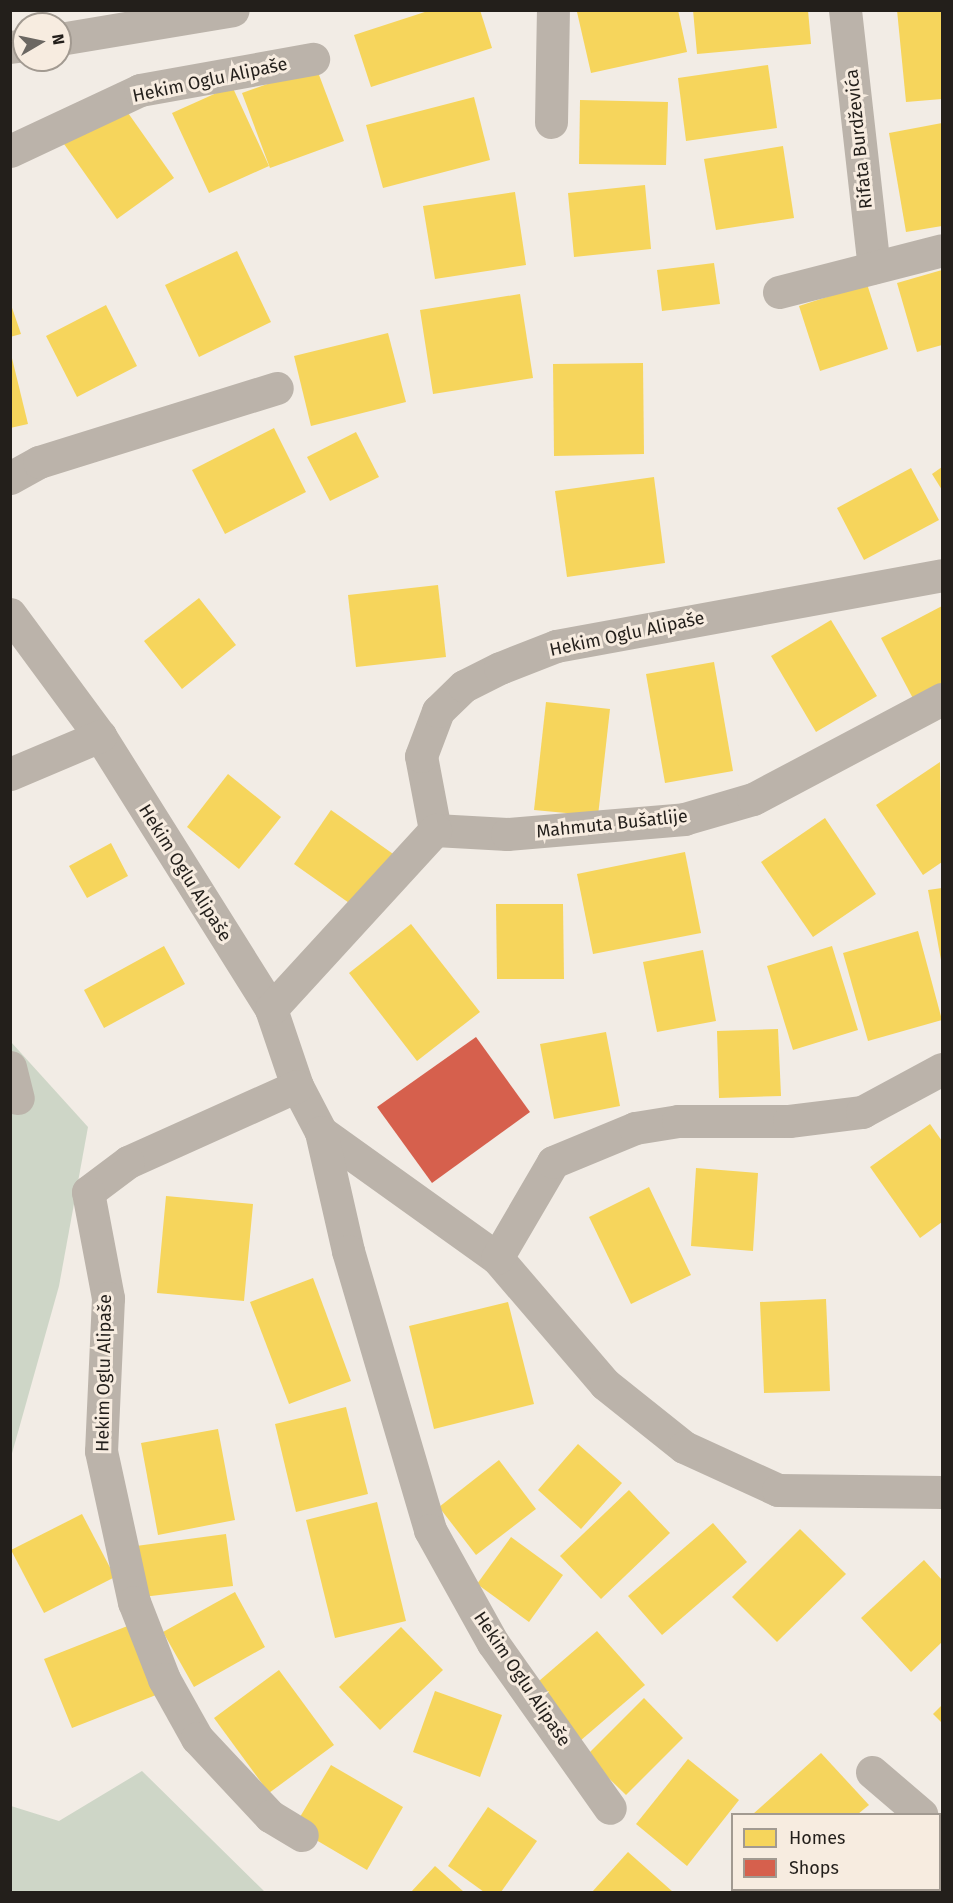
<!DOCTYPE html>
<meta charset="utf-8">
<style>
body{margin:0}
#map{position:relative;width:953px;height:1903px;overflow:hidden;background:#f2ece5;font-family:"Fira Sans",sans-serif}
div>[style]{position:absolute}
.green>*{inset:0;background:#ced6c7}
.homes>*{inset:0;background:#f6d55c}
.shops>*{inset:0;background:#d6604d}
.street>*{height:33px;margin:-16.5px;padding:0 16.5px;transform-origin:16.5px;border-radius:16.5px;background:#bbb3aa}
span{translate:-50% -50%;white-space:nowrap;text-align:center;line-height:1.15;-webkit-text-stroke:6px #f7ece0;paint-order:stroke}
.street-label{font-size:18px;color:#231f1b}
.frame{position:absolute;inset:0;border:12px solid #231f1b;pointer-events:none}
.legend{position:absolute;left:731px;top:1813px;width:210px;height:78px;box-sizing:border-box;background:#f7ece0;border:2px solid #a29a91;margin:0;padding:8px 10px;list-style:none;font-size:18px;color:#231f1b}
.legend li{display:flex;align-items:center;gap:12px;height:30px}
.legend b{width:30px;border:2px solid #a29a91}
.north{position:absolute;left:12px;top:12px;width:60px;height:60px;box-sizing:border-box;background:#f7ece0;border:2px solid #a29a91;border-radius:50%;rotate:81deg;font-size:16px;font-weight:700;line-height:24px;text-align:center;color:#231f1b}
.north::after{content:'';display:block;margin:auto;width:21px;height:27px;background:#6b6762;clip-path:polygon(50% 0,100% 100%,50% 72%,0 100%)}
</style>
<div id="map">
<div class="green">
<div style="clip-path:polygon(11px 1042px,88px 1127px,59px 1286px,11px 1457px)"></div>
<div style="clip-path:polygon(142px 1771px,265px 1892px,11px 1892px,11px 1806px,59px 1821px)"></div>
</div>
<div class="homes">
<div style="clip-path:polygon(431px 10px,480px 10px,492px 48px,371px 87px,354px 35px)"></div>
<div style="clip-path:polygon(678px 10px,687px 52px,591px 73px,577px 12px)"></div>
<div style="clip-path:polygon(693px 10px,808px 10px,811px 44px,697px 54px)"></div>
<div style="clip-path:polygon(897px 10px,942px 10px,942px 99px,906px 102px)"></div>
<div style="clip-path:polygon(768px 65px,777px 128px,686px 141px,678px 78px)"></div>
<div style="clip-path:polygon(316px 67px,344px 141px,270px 168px,242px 93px)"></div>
<div style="clip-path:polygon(232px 86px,269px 166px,209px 193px,172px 113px)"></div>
<div style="clip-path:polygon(474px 97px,490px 160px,383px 188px,366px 125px)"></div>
<div style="clip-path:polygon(580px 100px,668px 102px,666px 165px,579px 164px)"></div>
<div style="clip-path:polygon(121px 103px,174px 178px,117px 219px,64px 144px)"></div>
<div style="clip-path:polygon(942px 123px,942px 226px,906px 232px,889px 133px)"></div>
<div style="clip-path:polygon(783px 146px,794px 218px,716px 230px,704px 159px)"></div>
<div style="clip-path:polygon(645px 185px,651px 249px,574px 257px,568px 193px)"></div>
<div style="clip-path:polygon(515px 192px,526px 265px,435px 279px,423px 206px)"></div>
<div style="clip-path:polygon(237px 251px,271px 322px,199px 357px,165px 285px)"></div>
<div style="clip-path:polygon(714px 263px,720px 304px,662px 311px,657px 270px)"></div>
<div style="clip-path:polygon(942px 270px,942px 345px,917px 352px,897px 283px)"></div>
<div style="clip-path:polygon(867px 284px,888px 349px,820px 371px,799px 306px)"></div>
<div style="clip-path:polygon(520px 294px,533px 378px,433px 394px,420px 310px)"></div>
<div style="clip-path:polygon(10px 302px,21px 334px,10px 337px)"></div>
<div style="clip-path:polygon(106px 305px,137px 366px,77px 397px,46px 336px)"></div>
<div style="clip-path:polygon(388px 333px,406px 402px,311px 426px,294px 356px)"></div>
<div style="clip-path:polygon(10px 350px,28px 424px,10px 428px)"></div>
<div style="clip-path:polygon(643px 363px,644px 454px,554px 456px,553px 364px)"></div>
<div style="clip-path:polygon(274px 428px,306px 492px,225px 534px,192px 470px)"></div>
<div style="clip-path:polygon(356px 432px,379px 477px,330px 501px,307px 457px)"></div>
<div style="clip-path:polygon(942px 467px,942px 490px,932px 474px)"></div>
<div style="clip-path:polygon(911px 468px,939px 520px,864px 560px,837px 508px)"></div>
<div style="clip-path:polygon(654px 477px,665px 563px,567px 577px,555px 491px)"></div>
<div style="clip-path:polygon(438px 585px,446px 657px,356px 667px,348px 595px)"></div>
<div style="clip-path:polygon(199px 598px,236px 645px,182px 689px,144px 641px)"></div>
<div style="clip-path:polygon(942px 606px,942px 693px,917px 706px,881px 638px)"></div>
<div style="clip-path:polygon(831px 620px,877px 696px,816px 732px,771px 656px)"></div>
<div style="clip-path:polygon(714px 662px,733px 771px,665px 783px,646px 674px)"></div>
<div style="clip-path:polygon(546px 702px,610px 709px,598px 816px,534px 810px)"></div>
<div style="clip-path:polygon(940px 762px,942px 862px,923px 875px,876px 805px)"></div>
<div style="clip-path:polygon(228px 774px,281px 817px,239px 869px,187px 827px)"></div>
<div style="clip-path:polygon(331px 810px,396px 856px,359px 910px,294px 864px)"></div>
<div style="clip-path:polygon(825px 818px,876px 894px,813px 937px,761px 862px)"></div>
<div style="clip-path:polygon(111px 843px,128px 876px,87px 898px,69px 866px)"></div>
<div style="clip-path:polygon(685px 852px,701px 933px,593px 954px,577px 874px)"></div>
<div style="clip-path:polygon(942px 888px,942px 960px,941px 960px,928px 890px)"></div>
<div style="clip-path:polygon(496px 904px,563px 904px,564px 979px,497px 979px)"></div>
<div style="clip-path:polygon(411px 924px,480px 1012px,417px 1061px,349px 973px)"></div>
<div style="clip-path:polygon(918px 931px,942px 1020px,868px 1041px,843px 953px)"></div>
<div style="clip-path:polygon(164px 946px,185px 984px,104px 1028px,84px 990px)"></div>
<div style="clip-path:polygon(832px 946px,858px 1030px,793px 1050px,767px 966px)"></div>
<div style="clip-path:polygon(703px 950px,716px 1021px,657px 1032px,643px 962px)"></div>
<div style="clip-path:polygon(778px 1029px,781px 1096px,719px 1098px,717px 1031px)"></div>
<div style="clip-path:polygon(606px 1032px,620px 1106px,554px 1119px,540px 1044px)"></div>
<div style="clip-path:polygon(930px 1124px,942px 1141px,942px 1222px,920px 1238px,870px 1167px)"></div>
<div style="clip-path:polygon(696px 1168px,758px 1173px,753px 1251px,691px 1246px)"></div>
<div style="clip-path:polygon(649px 1187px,691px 1275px,631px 1304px,589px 1217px)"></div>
<div style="clip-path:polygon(166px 1196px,253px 1204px,244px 1301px,157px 1293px)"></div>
<div style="clip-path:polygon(313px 1278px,351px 1381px,289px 1404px,250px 1302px)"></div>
<div style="clip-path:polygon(826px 1299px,830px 1391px,764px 1393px,760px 1302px)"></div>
<div style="clip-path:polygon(508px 1302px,534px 1404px,434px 1429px,409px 1326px)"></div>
<div style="clip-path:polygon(346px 1407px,368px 1494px,296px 1512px,275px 1424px)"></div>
<div style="clip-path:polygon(218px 1429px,235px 1520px,158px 1535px,141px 1443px)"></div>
<div style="clip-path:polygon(578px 1444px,622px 1483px,581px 1529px,538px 1490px)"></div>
<div style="clip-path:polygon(499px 1460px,536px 1509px,476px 1555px,439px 1507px)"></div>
<div style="clip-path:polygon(629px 1490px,670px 1533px,601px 1599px,560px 1556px)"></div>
<div style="clip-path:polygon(377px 1502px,406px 1621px,335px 1638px,306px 1520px)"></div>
<div style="clip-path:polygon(82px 1514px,115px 1577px,44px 1613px,11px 1550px)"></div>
<div style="clip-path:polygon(713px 1523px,747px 1562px,662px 1635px,628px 1596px)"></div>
<div style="clip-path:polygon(800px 1529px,846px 1574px,777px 1642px,732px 1597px)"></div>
<div style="clip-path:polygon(226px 1534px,233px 1586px,143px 1597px,136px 1546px)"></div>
<div style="clip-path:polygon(511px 1537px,563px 1575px,529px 1622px,477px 1584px)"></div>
<div style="clip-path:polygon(924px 1560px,942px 1580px,942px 1642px,911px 1672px,861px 1618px)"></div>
<div style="clip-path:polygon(235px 1592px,265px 1647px,194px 1687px,163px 1632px)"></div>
<div style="clip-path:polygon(130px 1625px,156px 1695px,72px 1728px,44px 1659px)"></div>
<div style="clip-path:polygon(401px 1627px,443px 1670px,380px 1730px,339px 1687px)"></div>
<div style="clip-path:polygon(597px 1631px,645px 1685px,580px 1741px,532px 1687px)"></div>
<div style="clip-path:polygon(279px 1670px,334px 1745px,269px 1793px,214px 1718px)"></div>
<div style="clip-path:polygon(435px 1691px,502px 1715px,480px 1777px,413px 1752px)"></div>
<div style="clip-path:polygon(644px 1698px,683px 1738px,626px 1795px,586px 1756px)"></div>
<div style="clip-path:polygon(942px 1705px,942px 1723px,933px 1714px)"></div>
<div style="clip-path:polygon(821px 1753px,869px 1805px,858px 1814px,753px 1814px)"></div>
<div style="clip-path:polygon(688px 1759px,739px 1800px,687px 1866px,636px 1824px)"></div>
<div style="clip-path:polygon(331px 1765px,403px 1807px,367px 1870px,294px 1827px)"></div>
<div style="clip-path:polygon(488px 1807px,537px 1841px,501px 1892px,484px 1892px,448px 1866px)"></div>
<div style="clip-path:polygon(628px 1852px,673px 1892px,592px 1892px)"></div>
<div style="clip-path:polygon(940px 1863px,942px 1887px,936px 1892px,813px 1892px,940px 1890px)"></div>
<div style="clip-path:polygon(435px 1866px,464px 1892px,411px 1892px)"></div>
</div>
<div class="shops">
<div style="clip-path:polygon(476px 1037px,530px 1112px,432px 1183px,377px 1107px)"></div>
</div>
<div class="street">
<div style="left:845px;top:10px;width:259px;rotate:83.6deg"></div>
<div style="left:60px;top:39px;width:175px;rotate:-9.5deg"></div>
<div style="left:10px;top:47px;width:14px;rotate:-8deg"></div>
<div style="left:551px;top:122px;width:112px;rotate:-89deg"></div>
<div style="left:10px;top:151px;width:144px;rotate:-25.1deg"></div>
<div style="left:140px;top:90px;width:176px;rotate:-10.2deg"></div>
<div style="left:779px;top:292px;width:168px;rotate:-14.4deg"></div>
<div style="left:10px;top:478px;width:33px;rotate:-29deg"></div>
<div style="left:39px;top:462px;width:249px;rotate:-17.3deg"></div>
<div style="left:10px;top:614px;width:152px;rotate:53.6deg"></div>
<div style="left:100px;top:736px;width:322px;rotate:57.9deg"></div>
<div style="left:271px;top:1009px;width:81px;rotate:71.3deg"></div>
<div style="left:297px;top:1086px;width:52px;rotate:62.4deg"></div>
<div style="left:321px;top:1132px;width:216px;rotate:35.6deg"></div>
<div style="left:497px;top:1258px;width:166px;rotate:49.4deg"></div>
<div style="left:605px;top:1384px;width:101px;rotate:38.6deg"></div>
<div style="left:684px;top:1447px;width:103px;rotate:24.6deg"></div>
<div style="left:778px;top:1490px;width:164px;rotate:0.7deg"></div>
<div style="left:10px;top:774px;width:98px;rotate:-22.9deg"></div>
<div style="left:435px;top:830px;width:75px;rotate:-100.7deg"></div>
<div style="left:421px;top:756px;width:48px;rotate:-69.3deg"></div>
<div style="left:438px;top:711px;width:36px;rotate:-44deg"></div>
<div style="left:464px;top:686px;width:40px;rotate:-26.6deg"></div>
<div style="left:500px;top:668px;width:60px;rotate:-21.4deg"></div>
<div style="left:556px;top:646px;width:392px;rotate:-10.4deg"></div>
<div style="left:435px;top:830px;width:72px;rotate:3.2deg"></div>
<div style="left:507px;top:834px;width:178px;rotate:-4.8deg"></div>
<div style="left:684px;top:819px;width:72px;rotate:-16.2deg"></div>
<div style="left:753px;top:799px;width:214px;rotate:-27.9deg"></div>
<div style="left:271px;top:1009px;width:243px;rotate:-47.5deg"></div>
<div style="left:10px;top:1067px;width:32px;rotate:76deg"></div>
<div style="left:297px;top:1086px;width:185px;rotate:155.8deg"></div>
<div style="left:128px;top:1162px;width:50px;rotate:143.1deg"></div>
<div style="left:88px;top:1192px;width:108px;rotate:79.3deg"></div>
<div style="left:108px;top:1298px;width:153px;rotate:92.6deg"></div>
<div style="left:101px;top:1451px;width:155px;rotate:77.7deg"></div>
<div style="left:134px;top:1602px;width:83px;rotate:68.7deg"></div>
<div style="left:164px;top:1679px;width:68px;rotate:60.8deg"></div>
<div style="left:197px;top:1738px;width:107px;rotate:46.9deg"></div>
<div style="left:270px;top:1816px;width:37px;rotate:31deg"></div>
<div style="left:321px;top:1132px;width:122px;rotate:77.2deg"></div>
<div style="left:348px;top:1251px;width:291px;rotate:73.6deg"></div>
<div style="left:430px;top:1530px;width:129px;rotate:60.9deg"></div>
<div style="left:493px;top:1643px;width:202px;rotate:54.7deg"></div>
<div style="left:497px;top:1258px;width:111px;rotate:-59.7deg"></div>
<div style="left:553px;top:1162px;width:89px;rotate:-22.5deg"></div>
<div style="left:635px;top:1128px;width:44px;rotate:-9.2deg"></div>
<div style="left:678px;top:1121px;width:111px"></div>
<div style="left:789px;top:1121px;width:74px;rotate:-7deg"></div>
<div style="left:862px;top:1112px;width:91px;rotate:-28.3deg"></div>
<div style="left:872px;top:1772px;width:65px;rotate:40.6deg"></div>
<div style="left:940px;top:1831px;width:4px;rotate:56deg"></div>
</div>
<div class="street-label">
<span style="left:210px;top:80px;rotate:-12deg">Hekim Oglu Alipaše</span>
<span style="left:859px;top:139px;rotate:-96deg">Rifata Burdževića</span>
<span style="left:627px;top:634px;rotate:-12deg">Hekim Oglu Alipaše</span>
<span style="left:612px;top:824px;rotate:-6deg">Mahmuta Bušatlije</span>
<span style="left:185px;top:873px;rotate:58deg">Hekim Oglu Alipaše</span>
<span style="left:104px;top:1373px;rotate:-89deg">Hekim Oglu Alipaše</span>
<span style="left:522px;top:1679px;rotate:56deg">Hekim Oglu Alipaše</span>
</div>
<div class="frame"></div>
<ul class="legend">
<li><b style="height:16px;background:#f6d55c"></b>Homes</li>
<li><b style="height:16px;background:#d6604d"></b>Shops</li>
</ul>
<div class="north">N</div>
</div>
